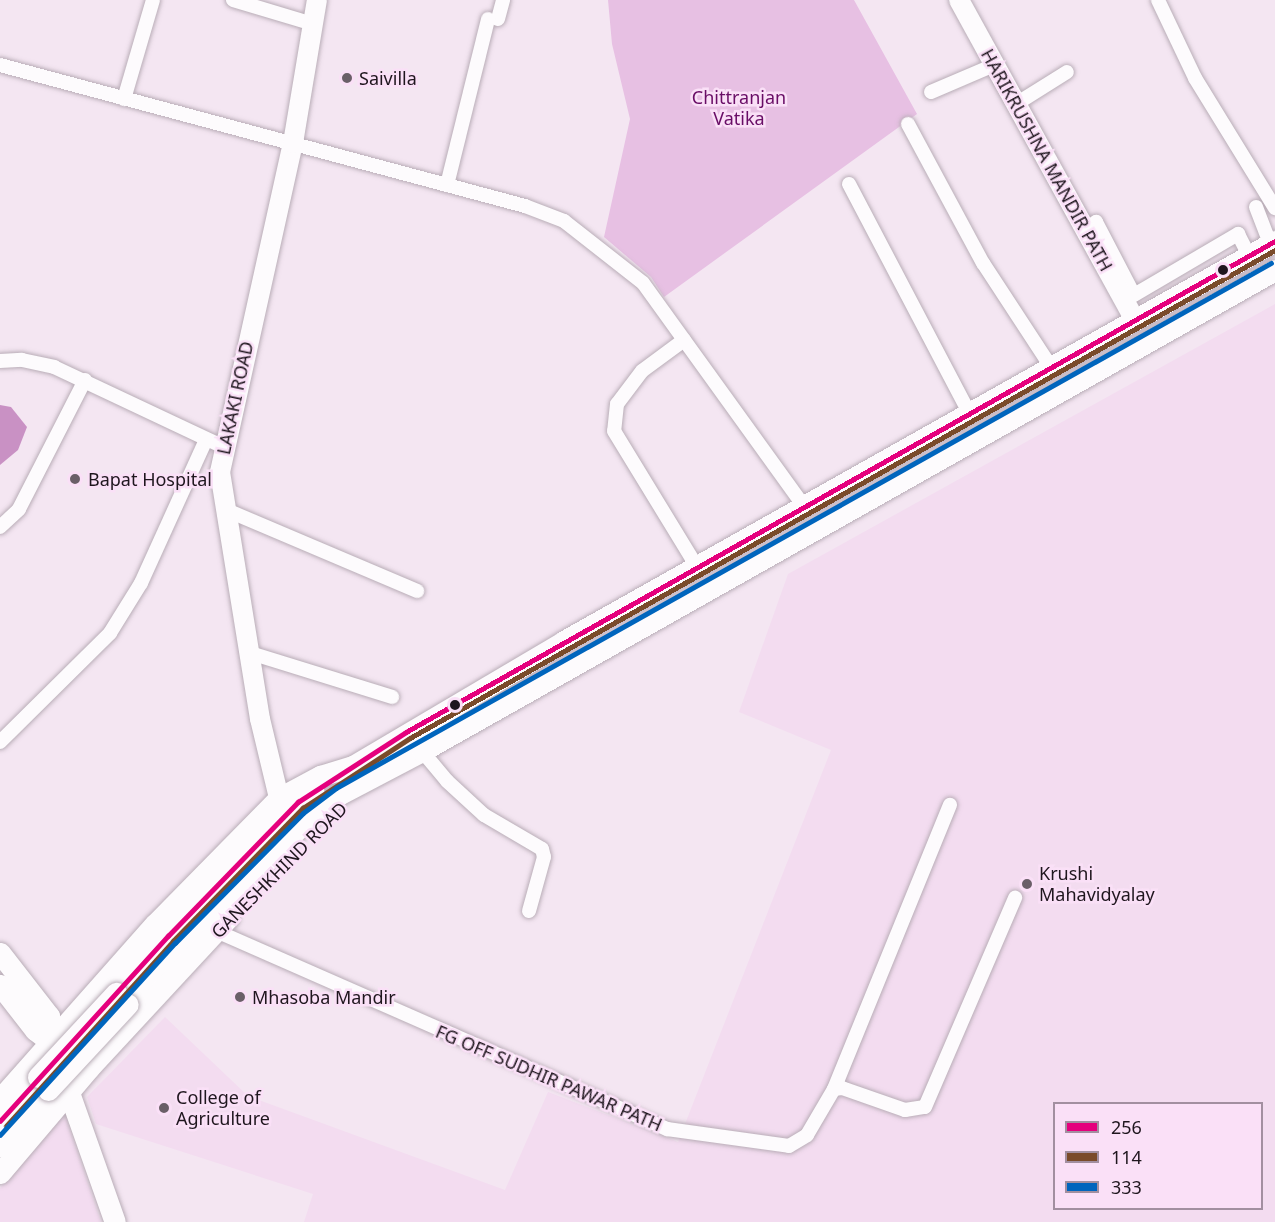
<!DOCTYPE html>
<style>
body{margin:0}
#map{position:relative;width:1275px;height:1222px;overflow:hidden;background:#f4e6f2;font-family:"Noto Sans",sans-serif}
div>[style]{position:absolute}
.built>*{inset:0;background:#f3dcf0}
.green>*{inset:0;background:#e7c0e3}
.water>*{inset:0;background:#c991c4}
.roads{filter:drop-shadow(0 0 2px #b9adb7) drop-shadow(0 0 2px #b9adb7)}
.street>*{height:14px;margin:-7px;padding:0 7px;transform-origin:7px;border-radius:7px;background:#fdfbfd}
.secondary>*{height:20px;margin:-10px;padding:0 10px;transform-origin:10px;border-radius:10px;background:#fdfbfd}
.primary>*{height:21px;margin:-10.5px;padding:0 10.5px;transform-origin:10.5px;border-radius:10.5px;background:#fdfbfd}
.bridges{filter:drop-shadow(0 0 2px #b9adb7) drop-shadow(0 0 2px #b9adb7)}
.primary-bridge>*{height:21px;margin:-10.5px;padding:0 10.5px;transform-origin:10.5px;border-radius:10.5px;background:#fdfbfd}
.bus-1>*{height:4.5px;margin:-2.25px;padding:0 2.25px;transform-origin:2.25px;border-radius:2.25px;background:#e5007d}
.bus-2>*{height:4.5px;margin:-2.25px;padding:0 2.25px;transform-origin:2.25px;border-radius:2.25px;background:#7a4b2a}
.bus-3>*{height:4.5px;margin:-2.25px;padding:0 2.25px;transform-origin:2.25px;border-radius:2.25px;background:#0065bd}
.dots>*{width:16px;height:16px;translate:-50% -50%;box-sizing:border-box;border:3px solid #fae0f7;border-radius:50%}
span{translate:-50% -50%;white-space:nowrap;text-align:center;line-height:1.15;-webkit-text-stroke:5px #fae0f7;paint-order:stroke}
.poi-label{font-size:18px;color:#1f161e}
.left{translate:0 -50%;text-align:left}
.park-label{font-size:18px;color:#690d66}
.street-label{font-size:18px;color:#1f161e}
.legend{position:absolute;left:1053px;top:1102px;width:210px;height:108px;box-sizing:border-box;background:#fae0f7;border:2px solid #a28fa0;margin:0;padding:8px 10px;list-style:none;font-size:18px;color:#1f161e}
.legend li{display:flex;align-items:center;gap:12px;height:30px}
.legend b{width:30px;border:2px solid #a28fa0}
</style>
<div id="map">
<div class="built">
<div style="clip-path:polygon(evenodd,1275px 304px,1275px 1222px,304px 1222px,313px 1194px,96px 1124px,87px 1097px,165px 1017px,248px 1096px,505px 1190px,548px 1092px,678px 1142px,831px 750px,739px 712px,788px 574px,1275px 304px,1054px 1104px,1262px 1104px,1262px 1208px,1054px 1208px,1054px 1104px)"></div>
<div style="clip-path:polygon(64px 1112px,101px 1222px,0 1222px,0 1188px)"></div>
</div>
<div class="green">
<div style="clip-path:polygon(608px 0,854px 0,917px 114px,664px 297px,651px 277px,604px 237px,630px 119px,612px 44px)"></div>
</div>
<div class="water">
<div style="clip-path:polygon(0 405px,11px 407px,27px 427px,18px 450px,0 465px)"></div>
</div>
<div class="roads">
<div class="street">
<div style="left:233px;top:0;width:84px;rotate:16.7deg"></div>
<div style="left:1158px;top:0;width:86px;rotate:64.6deg"></div>
<div style="left:1195px;top:78px;width:153px;rotate:58.4deg"></div>
<div style="left:498px;top:19px;width:20px;rotate:-75deg"></div>
<div style="left:0;top:65px;width:544px;rotate:15.03deg"></div>
<div style="left:525px;top:206px;width:42px;rotate:21deg"></div>
<div style="left:564px;top:221px;width:100px;rotate:38.1deg"></div>
<div style="left:643px;top:283px;width:275px;rotate:54.2deg"></div>
<div style="left:931px;top:92px;width:69px;rotate:-23.2deg"></div>
<div style="left:124px;top:99px;width:103px;rotate:-73.7deg"></div>
<div style="left:1016px;top:104px;width:60px;rotate:-32.1deg"></div>
<div style="left:908px;top:124px;width:158px;rotate:61.7deg"></div>
<div style="left:983px;top:263px;width:124px;rotate:56.8deg"></div>
<div style="left:849px;top:184px;width:259px;rotate:62.3deg"></div>
<div style="left:447px;top:185px;width:171px;rotate:-76.1deg"></div>
<div style="left:1256px;top:207px;width:40px;rotate:69deg"></div>
<div style="left:1086px;top:230px;width:13px;rotate:-39deg"></div>
<div style="left:1096px;top:222px;width:82px;rotate:62.5deg"></div>
<div style="left:1134px;top:295px;width:121px;rotate:-30.4deg"></div>
<div style="left:1238px;top:234px;width:25px;rotate:63deg"></div>
<div style="left:684px;top:340px;width:52px;rotate:143.6deg"></div>
<div style="left:642px;top:371px;width:41px;rotate:127.1deg"></div>
<div style="left:617px;top:404px;width:27px;rotate:96deg"></div>
<div style="left:614px;top:431px;width:159px;rotate:58.6deg"></div>
<div style="left:0;top:361px;width:22px;rotate:-3deg"></div>
<div style="left:22px;top:360px;width:33px;rotate:12deg"></div>
<div style="left:54px;top:367px;width:188px;rotate:25.2deg"></div>
<div style="left:224px;top:509px;width:210px;rotate:23deg"></div>
<div style="left:0;top:527px;width:26px;rotate:-43deg"></div>
<div style="left:19px;top:509px;width:145px;rotate:-62.9deg"></div>
<div style="left:247px;top:652px;width:152px;rotate:17.2deg"></div>
<div style="left:0;top:742px;width:155px;rotate:-44.7deg"></div>
<div style="left:110px;top:633px;width:59px;rotate:-58.2deg"></div>
<div style="left:141px;top:583px;width:157px;rotate:-65.6deg"></div>
<div style="left:422px;top:751px;width:39px;rotate:50deg"></div>
<div style="left:447px;top:781px;width:50px;rotate:42.6deg"></div>
<div style="left:484px;top:815px;width:67px;rotate:30.4deg"></div>
<div style="left:542px;top:849px;width:8px;rotate:76deg"></div>
<div style="left:544px;top:857px;width:56px;rotate:105.5deg"></div>
<div style="left:216px;top:931px;width:493px;rotate:23.7deg"></div>
<div style="left:667px;top:1129px;width:123px;rotate:7.9deg"></div>
<div style="left:789px;top:1146px;width:21px;rotate:-31deg"></div>
<div style="left:807px;top:1135px;width:53px;rotate:-59.6deg"></div>
<div style="left:834px;top:1089px;width:8px;rotate:-7deg"></div>
<div style="left:842px;top:1088px;width:67px;rotate:19.2deg"></div>
<div style="left:905px;top:1110px;width:20px;rotate:-9deg"></div>
<div style="left:925px;top:1107px;width:228px;rotate:-66.7deg"></div>
<div style="left:834px;top:1089px;width:307px;rotate:-67.8deg"></div>
</div>
<div class="secondary">
<div style="left:959px;top:0;width:365px;rotate:61.2deg"></div>
<div style="left:279px;top:798px;width:81px;rotate:-103.5deg"></div>
<div style="left:260px;top:719px;width:250px;rotate:-99.2deg"></div>
<div style="left:220px;top:472px;width:337px;rotate:-77.5deg"></div>
<div style="left:293px;top:143px;width:145px;rotate:-80.5deg"></div>
</div>
<div class="primary">
<div style="left:0;top:953px;width:80px;rotate:52.1deg"></div>
<div style="left:49px;top:1016px;width:30px;rotate:86deg"></div>
<div style="left:0;top:985px;width:57px;rotate:52.1deg"></div>
<div style="left:35px;top:1030px;width:18px;rotate:38deg"></div>
<div style="left:116px;top:993px;width:264px;rotate:-46.4deg"></div>
<div style="left:298px;top:802px;width:19px;rotate:-35deg"></div>
<div style="left:128px;top:1004px;width:259px;rotate:-45.9deg"></div>
<div style="left:308px;top:818px;width:40px;rotate:-37deg"></div>
<div style="left:340px;top:794px;width:93px;rotate:-27.7deg"></div>
<div style="left:422px;top:751px;width:979px;rotate:-29.42deg"></div>
<div style="left:66px;top:1084px;width:146px;rotate:70.5deg"></div>
<div style="left:0;top:1099px;width:234px;rotate:-48.5deg"></div>
<div style="left:155px;top:924px;width:177px;rotate:-45.5deg"></div>
<div style="left:279px;top:798px;width:47px;rotate:-28.2deg"></div>
<div style="left:320px;top:776px;width:34px;rotate:-17deg"></div>
<div style="left:353px;top:766px;width:245px;rotate:-30.6deg"></div>
<div style="left:564px;top:641px;width:816px;rotate:-29.36deg"></div>
<div style="left:0;top:1121px;width:41px;rotate:-48.9deg"></div>
<div style="left:0;top:1146px;width:74px;rotate:-49.4deg"></div>
<div style="left:0;top:1173px;width:138px;rotate:-49.7deg"></div>
<div style="left:89px;top:1068px;width:205px;rotate:-47.2deg"></div>
</div>
</div>
<div class="bridges">
<div class="primary-bridge">
<div style="left:38px;top:1077px;width:115px;rotate:-47.1deg"></div>
<div style="left:48px;top:1090px;width:117px;rotate:-47.1deg"></div>
</div>
</div>
<div class="bus-1">
<div style="left:0;top:1121px;width:250px;rotate:-47.8deg"></div>
<div style="left:168px;top:936px;width:187px;rotate:-45.9deg"></div>
<div style="left:298px;top:802px;width:129px;rotate:-32.9deg"></div>
<div style="left:406px;top:732px;width:998px;rotate:-29.47deg"></div>
</div>
<div class="bus-2">
<div style="left:6px;top:1126px;width:249px;rotate:-47.9deg"></div>
<div style="left:173px;top:941px;width:186px;rotate:-45.7deg"></div>
<div style="left:303px;top:808px;width:128px;rotate:-33.2deg"></div>
<div style="left:410px;top:738px;width:993px;rotate:-29.43deg"></div>
</div>
<div class="bus-3">
<div style="left:0;top:1135px;width:260px;rotate:-47.7deg"></div>
<div style="left:175px;top:943px;width:182px;rotate:-45.4deg"></div>
<div style="left:303px;top:813px;width:41px;rotate:-37.1deg"></div>
<div style="left:336px;top:788px;width:1072px;rotate:-29.31deg"></div>
</div>
<div class="dots">
<div style="left:347px;top:78px;background:#6a5f68"></div>
<div style="left:1223px;top:270px;background:#1f161e"></div>
<div style="left:75px;top:479px;background:#6a5f68"></div>
<div style="left:455px;top:705px;background:#1f161e"></div>
<div style="left:1027px;top:884px;background:#6a5f68"></div>
<div style="left:240px;top:997px;background:#6a5f68"></div>
<div style="left:164px;top:1108px;background:#6a5f68"></div>
</div>
<div class="poi-label">
<span class="left" style="left:359px;top:78px">Saivilla</span>
<span class="left" style="left:88px;top:479px">Bapat Hospital</span>
<span class="left" style="left:1039px;top:884px">Krushi<br>Mahavidyalay</span>
<span class="left" style="left:252px;top:997px">Mhasoba Mandir</span>
<span class="left" style="left:176px;top:1108px">College of<br>Agriculture</span>
</div>
<div class="park-label">
<span style="left:739px;top:108px">Chittranjan<br>Vatika</span>
</div>
<div class="street-label">
<span style="left:1047px;top:160px;rotate:61deg">HARIKRUSHNA MANDIR PATH</span>
<span style="left:235px;top:398px;rotate:-78deg">LAKAKI ROAD</span>
<span style="left:279px;top:870px;rotate:-45deg">GANESHKHIND ROAD</span>
<span style="left:549px;top:1078px;rotate:23deg">FG OFF SUDHIR PAWAR PATH</span>
</div>
<ul class="legend">
<li><b style="height:8px;background:#e5007d"></b>256</li>
<li><b style="height:8px;background:#7a4b2a"></b>114</li>
<li><b style="height:8px;background:#0065bd"></b>333</li>
</ul>
</div>
